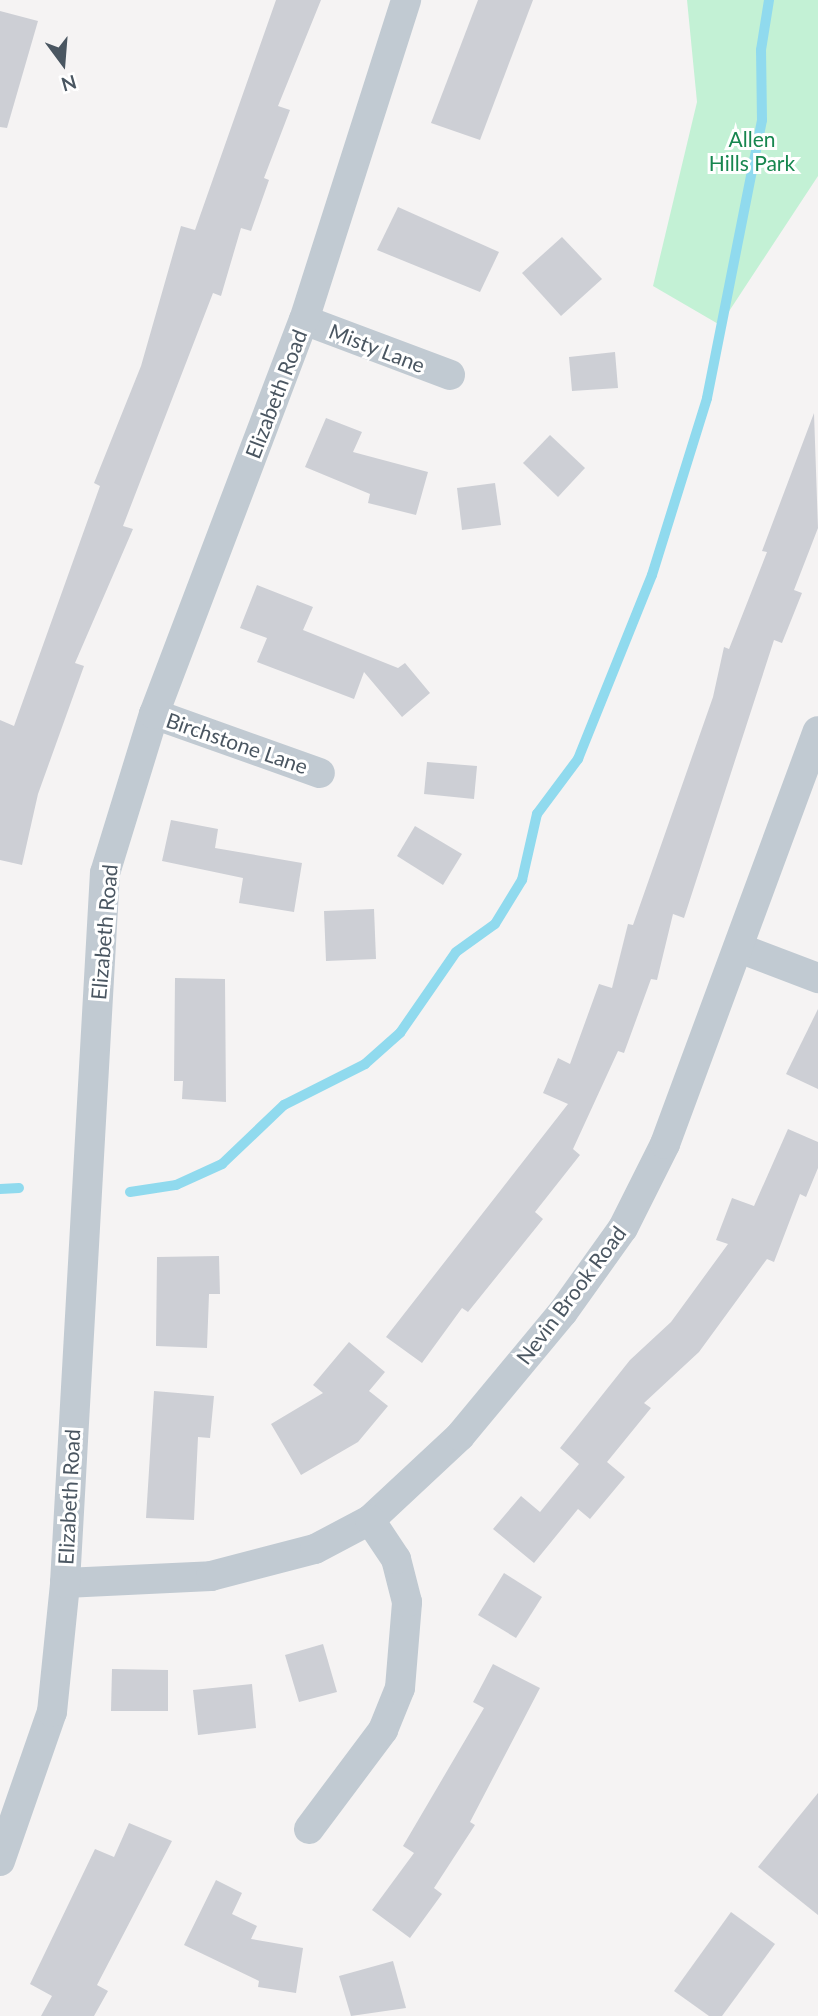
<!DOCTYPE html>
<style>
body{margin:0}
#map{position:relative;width:818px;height:2016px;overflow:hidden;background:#f5f3f3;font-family:Lato,sans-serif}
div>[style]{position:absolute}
.green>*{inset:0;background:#c3f1d5}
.stream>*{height:10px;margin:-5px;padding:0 5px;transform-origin:5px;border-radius:5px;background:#90daee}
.building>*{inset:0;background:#cdcfd5}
.minor>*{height:30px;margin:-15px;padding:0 15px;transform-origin:15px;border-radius:15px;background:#c1cad2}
span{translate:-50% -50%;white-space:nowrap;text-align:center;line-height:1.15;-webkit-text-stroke:6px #fff;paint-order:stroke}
.park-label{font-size:21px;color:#17864f}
.street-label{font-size:21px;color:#4a5661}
.north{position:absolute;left:28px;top:28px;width:70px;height:70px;-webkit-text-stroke:5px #fff;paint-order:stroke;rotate:164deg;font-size:19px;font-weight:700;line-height:28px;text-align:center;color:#4a5661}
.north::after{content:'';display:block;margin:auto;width:24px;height:32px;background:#4a5661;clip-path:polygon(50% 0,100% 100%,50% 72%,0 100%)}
</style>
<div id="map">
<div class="green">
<div style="clip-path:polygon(687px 0,818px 0,818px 176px,720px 325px,653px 286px,697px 102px)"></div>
</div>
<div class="stream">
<div style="left:0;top:1189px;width:19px;rotate:-3deg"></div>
<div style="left:130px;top:1192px;width:47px;rotate:-8.7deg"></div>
<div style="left:176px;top:1185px;width:51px;rotate:-24.5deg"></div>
<div style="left:222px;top:1164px;width:86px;rotate:-43.6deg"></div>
<div style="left:284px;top:1105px;width:91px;rotate:-26.8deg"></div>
<div style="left:365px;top:1064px;width:47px;rotate:-41.5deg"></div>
<div style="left:400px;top:1033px;width:98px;rotate:-55.3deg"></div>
<div style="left:456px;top:952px;width:48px;rotate:-35.7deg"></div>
<div style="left:495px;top:924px;width:52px;rotate:-58.5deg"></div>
<div style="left:522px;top:880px;width:68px;rotate:-77.2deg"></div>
<div style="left:537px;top:814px;width:69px;rotate:-53.3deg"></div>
<div style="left:578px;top:759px;width:198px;rotate:-68.1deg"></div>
<div style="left:652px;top:575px;width:185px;rotate:-72.7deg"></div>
<div style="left:707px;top:398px;width:283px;rotate:-78.8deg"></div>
<div style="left:762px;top:120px;width:70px;rotate:-90.8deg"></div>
<div style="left:761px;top:50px;width:51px;rotate:-80.9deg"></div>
</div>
<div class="building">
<div style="clip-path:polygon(276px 0,321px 0,278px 106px,290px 110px,264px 178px,269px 180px,251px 231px,241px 228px,221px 296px,213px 293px,123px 526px,133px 529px,75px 663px,84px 666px,38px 794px,22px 865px,0 860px,0 720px,14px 726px,100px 486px,94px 483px,141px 366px,181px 226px,195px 230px)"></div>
<div style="clip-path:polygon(478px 0,533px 0,480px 140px,431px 123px)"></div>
<div style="clip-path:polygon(0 11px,38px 21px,7px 128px,0 127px)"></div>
<div style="clip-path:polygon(398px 207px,499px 252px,480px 292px,377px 250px)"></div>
<div style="clip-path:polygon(562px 237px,602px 279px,561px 316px,522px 273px)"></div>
<div style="clip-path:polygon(615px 352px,618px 388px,572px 391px,569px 357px)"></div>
<div style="clip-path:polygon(814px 413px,818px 528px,794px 590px,802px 593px,782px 643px,774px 640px,684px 918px,673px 914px,657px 980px,651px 979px,624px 1053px,618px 1051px,573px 1149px,580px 1155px,535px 1212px,543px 1219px,468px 1312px,462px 1308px,422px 1363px,386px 1337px,568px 1104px,543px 1093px,558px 1058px,570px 1064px,599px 984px,612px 988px,628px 924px,633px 925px,713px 697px,724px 647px,729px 649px,767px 552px,762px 551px)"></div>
<div style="clip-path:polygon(326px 418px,362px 432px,353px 452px,428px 472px,416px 515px,368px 503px,370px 494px,305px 467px)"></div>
<div style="clip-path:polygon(550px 435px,585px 468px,558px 497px,523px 463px)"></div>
<div style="clip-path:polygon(495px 483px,501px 525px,462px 530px,457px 488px)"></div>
<div style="clip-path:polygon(257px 585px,313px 607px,303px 630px,398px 668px,405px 663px,430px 693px,402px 717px,364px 672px,354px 699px,257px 662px,267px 638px,240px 628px)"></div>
<div style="clip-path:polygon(427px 762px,477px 766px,474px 799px,424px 794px)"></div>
<div style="clip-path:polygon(171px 820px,218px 829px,215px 848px,302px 863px,294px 912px,239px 903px,243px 878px,162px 861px)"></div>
<div style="clip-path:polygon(415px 826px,462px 854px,443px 885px,397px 856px)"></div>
<div style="clip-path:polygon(374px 909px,376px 959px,326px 961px,324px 911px)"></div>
<div style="clip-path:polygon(175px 978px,225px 979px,226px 1102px,182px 1099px,183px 1081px,174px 1081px)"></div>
<div style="clip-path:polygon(818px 1009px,818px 1089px,786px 1074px)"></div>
<div style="clip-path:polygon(788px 1129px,818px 1142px,818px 1168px,806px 1197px,800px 1194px,774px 1262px,767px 1259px,699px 1352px,644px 1403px,651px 1408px,607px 1462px,625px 1477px,590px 1519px,578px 1509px,534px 1563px,493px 1529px,521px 1496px,540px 1512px,579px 1464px,560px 1448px,630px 1360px,671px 1322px,728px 1244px,716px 1240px,732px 1198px,754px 1206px)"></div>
<div style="clip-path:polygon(219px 1256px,220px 1294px,209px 1294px,207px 1348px,156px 1346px,157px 1257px)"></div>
<div style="clip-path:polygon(349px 1342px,385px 1372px,369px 1391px,388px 1406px,358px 1442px,301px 1475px,271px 1424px,323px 1393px,313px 1385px)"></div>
<div style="clip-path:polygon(154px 1391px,214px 1396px,210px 1438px,198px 1437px,194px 1520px,146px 1518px)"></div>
<div style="clip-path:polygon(504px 1573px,542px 1597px,516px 1638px,478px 1615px)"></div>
<div style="clip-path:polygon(323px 1644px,337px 1692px,299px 1702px,285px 1655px)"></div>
<div style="clip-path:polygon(493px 1664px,540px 1688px,470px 1822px,475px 1825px,434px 1888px,442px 1894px,410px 1938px,372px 1910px,414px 1853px,403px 1846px,484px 1708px,473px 1702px)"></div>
<div style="clip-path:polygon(112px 1669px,168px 1670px,168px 1711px,111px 1711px)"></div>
<div style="clip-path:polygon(252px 1684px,256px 1728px,198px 1735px,193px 1690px)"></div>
<div style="clip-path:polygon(818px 1793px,818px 1915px,758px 1867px)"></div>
<div style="clip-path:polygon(129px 1823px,172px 1841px,97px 1985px,108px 1991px,94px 2016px,41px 2016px,52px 1996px,30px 1984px,95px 1849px,114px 1857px)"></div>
<div style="clip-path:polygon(216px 1880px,242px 1893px,232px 1914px,257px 1926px,251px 1939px,303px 1948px,296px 1993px,258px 1987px,259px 1981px,184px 1945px)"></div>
<div style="clip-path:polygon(731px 1912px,775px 1944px,722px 2016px,709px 2016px,674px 1991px)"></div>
<div style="clip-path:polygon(393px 1961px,406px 2008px,351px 2016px,339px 1976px)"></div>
</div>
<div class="minor">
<div style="left:304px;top:320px;width:156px;rotate:20.6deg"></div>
<div style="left:154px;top:714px;width:176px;rotate:19.6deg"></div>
<div style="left:739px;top:948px;width:85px;rotate:20.8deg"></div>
<div style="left:65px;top:1583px;width:146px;rotate:-2.7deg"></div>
<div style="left:211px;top:1576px;width:107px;rotate:-14.6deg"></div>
<div style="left:315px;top:1549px;width:62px;rotate:-27.8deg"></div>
<div style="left:370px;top:1520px;width:123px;rotate:-43deg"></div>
<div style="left:460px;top:1436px;width:161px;rotate:-50.3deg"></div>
<div style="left:563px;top:1312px;width:103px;rotate:-54.5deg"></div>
<div style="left:623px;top:1228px;width:94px;rotate:-63.4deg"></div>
<div style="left:665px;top:1144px;width:440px;rotate:-69.7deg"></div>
<div style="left:309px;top:1829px;width:124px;rotate:-53.2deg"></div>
<div style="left:383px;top:1730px;width:45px;rotate:-68deg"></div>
<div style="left:400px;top:1688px;width:86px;rotate:-85.3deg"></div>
<div style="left:407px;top:1602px;width:44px;rotate:-104.3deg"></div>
<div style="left:396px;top:1559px;width:47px;rotate:-123.7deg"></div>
<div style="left:0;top:1861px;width:158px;rotate:-70.8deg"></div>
<div style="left:52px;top:1712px;width:130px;rotate:-84.2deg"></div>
<div style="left:65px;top:1583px;width:711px;rotate:-86.78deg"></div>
<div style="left:105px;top:873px;width:166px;rotate:-72.9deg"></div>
<div style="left:154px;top:714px;width:422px;rotate:-69.2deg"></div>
<div style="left:304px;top:320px;width:336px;rotate:-72.3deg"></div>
</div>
<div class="park-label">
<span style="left:752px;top:151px">Allen<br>Hills Park</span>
</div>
<div class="street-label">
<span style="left:377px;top:348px;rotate:21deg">Misty Lane</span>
<span style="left:276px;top:394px;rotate:-69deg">Elizabeth Road</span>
<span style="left:237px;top:743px;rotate:19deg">Birchstone Lane</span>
<span style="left:104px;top:932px;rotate:-85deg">Elizabeth Road</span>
<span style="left:571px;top:1295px;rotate:-53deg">Nevin Brook Road</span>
<span style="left:69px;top:1497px;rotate:-87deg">Elizabeth Road</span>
</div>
<div class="north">N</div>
</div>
